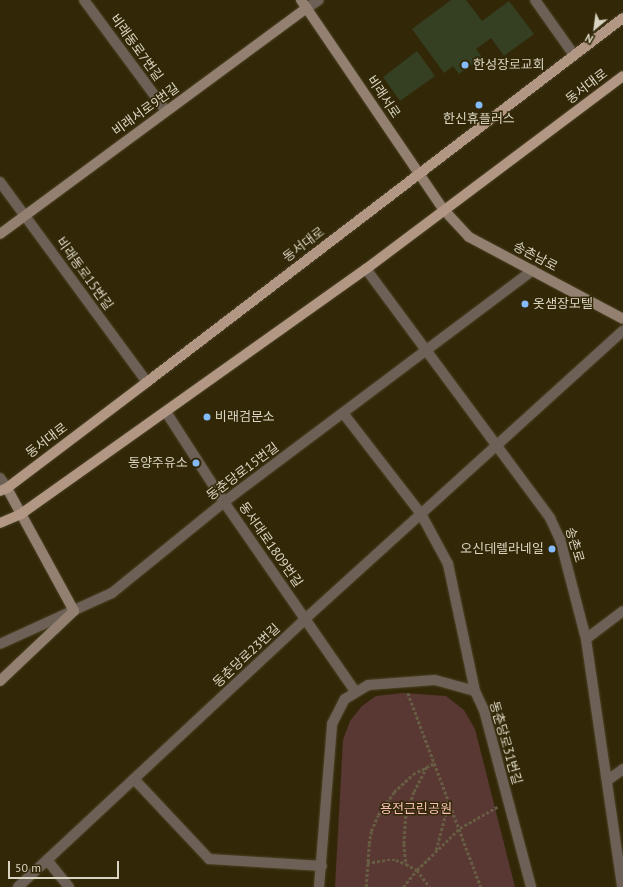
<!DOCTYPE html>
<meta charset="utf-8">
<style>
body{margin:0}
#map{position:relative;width:623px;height:887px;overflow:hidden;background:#322808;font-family:"PT Sans","Noto Sans KR",sans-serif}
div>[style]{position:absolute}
.green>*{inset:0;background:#593733}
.building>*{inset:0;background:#353f21}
.path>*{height:2.5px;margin-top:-1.25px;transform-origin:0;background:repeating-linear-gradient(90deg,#665d42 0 3px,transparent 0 5px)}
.roads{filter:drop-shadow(0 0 1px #4d4426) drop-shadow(0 0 1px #4d4426)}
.street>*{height:10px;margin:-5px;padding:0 5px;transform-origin:5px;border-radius:5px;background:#6d6157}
.secondary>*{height:10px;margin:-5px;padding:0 5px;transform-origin:5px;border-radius:5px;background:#948070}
.primary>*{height:10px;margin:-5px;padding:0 5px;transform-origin:5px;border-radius:5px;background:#b29884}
.dots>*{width:11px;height:11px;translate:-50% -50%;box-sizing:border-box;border:2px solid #322808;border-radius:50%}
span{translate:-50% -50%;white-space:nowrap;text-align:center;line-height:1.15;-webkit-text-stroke:3px #322808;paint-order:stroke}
.street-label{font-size:13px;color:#dad5c3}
.poi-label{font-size:13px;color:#dad5c3}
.left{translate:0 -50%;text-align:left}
.right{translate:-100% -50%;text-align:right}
.park-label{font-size:13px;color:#f9c0b8}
.north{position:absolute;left:575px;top:8px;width:40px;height:40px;-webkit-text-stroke:3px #322808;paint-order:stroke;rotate:209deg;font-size:11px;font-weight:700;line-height:16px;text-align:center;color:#dad5c3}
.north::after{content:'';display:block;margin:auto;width:14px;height:18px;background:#dad5c3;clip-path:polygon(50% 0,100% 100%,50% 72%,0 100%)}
.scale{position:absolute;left:8px;top:861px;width:111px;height:18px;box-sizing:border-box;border:2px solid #dad5c3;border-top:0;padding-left:5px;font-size:12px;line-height:14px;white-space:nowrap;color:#dad5c3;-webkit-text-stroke:3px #322808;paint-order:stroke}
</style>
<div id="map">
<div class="green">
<div style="clip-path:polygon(403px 693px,446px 696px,464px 710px,475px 729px,515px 887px,335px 887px,343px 740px,350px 721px,362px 706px,376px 696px)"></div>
</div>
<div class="building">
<div style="clip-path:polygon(451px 0,466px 0,482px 21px,509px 1px,534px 34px,504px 56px,491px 38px,476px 49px,482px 57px,459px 74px,453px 66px,444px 73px,412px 29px)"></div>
<div style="clip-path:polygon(417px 51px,435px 76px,400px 101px,383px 77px)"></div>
</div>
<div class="path">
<div style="left:408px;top:693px;width:207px;rotate:69.4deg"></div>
<div style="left:427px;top:767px;width:28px;rotate:117deg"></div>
<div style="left:414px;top:792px;width:25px;rotate:108deg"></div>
<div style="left:406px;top:816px;width:28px;rotate:94deg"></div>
<div style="left:404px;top:844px;width:20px;rotate:84deg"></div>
<div style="left:406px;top:864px;width:13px;rotate:29deg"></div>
<div style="left:417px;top:870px;width:21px;rotate:53deg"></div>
<div style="left:436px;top:850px;width:51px;rotate:-75.1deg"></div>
<div style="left:367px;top:863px;width:20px;rotate:-9deg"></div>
<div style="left:387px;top:860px;width:9px"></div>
<div style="left:396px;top:860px;width:11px;rotate:22deg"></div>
<div style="left:366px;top:887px;width:43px;rotate:-86deg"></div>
<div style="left:369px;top:844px;width:13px;rotate:-81deg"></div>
<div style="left:371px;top:831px;width:17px;rotate:-66deg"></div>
<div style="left:378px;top:815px;width:28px;rotate:-55deg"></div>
<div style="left:394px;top:792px;width:26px;rotate:-43deg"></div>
<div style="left:413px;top:774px;width:25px;rotate:-27deg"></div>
<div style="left:403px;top:887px;width:22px;rotate:-51deg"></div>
<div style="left:417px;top:870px;width:60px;rotate:-44.3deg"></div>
<div style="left:460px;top:828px;width:43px;rotate:-29.6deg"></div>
</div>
<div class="roads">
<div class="street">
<div style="left:84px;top:0;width:138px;rotate:53.5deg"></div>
<div style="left:535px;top:0;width:67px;rotate:54.7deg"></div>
<div style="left:307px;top:8px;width:14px;rotate:-34deg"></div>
<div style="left:0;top:182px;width:248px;rotate:53.7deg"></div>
<div style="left:366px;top:269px;width:310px;rotate:53.5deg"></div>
<div style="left:550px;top:518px;width:23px;rotate:65deg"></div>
<div style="left:560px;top:539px;width:103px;rotate:75.4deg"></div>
<div style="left:586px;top:639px;width:251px;rotate:81.7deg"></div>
<div style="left:166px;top:412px;width:107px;rotate:57.2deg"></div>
<div style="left:224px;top:502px;width:230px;rotate:55.3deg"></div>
<div style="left:343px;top:413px;width:128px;rotate:52.3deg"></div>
<div style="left:421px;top:514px;width:57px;rotate:61.6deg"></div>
<div style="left:448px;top:564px;width:130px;rotate:78deg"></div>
<div style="left:0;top:478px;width:12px;rotate:55deg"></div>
<div style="left:586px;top:639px;width:46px;rotate:-37.1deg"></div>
<div style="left:0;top:644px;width:123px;rotate:-24.5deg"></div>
<div style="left:112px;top:593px;width:144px;rotate:-39.1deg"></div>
<div style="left:224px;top:502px;width:386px;rotate:-36.9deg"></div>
<div style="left:134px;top:779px;width:110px;rotate:46.8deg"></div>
<div style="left:209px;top:859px;width:113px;rotate:3.5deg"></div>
<div style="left:608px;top:780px;width:19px;rotate:-36deg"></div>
<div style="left:47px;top:860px;width:35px;rotate:51deg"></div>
<div style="left:18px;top:887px;width:393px;rotate:-43deg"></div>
<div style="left:305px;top:619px;width:429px;rotate:-42.2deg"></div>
<div style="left:319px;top:887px;width:164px;rotate:-85.4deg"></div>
<div style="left:332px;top:724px;width:28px;rotate:-63deg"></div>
<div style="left:345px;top:699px;width:27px;rotate:-31deg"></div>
<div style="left:368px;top:685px;width:67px;rotate:-4.3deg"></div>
<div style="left:435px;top:680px;width:41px;rotate:15.4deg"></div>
<div style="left:475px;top:691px;width:21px;rotate:65deg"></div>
<div style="left:484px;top:710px;width:183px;rotate:75.1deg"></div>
</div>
<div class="secondary">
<div style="left:301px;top:0;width:253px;rotate:55.8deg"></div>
<div style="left:443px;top:209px;width:38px;rotate:47deg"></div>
<div style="left:469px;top:237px;width:174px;rotate:28deg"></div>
<div style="left:0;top:234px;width:381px;rotate:-36.4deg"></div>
<div style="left:0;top:681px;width:102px;rotate:-43.4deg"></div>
<div style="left:74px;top:611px;width:140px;rotate:-118.6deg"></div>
</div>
<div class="primary">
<div style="left:0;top:491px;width:8px;rotate:-23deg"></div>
<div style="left:7px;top:488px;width:176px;rotate:-37.1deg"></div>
<div style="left:147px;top:382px;width:599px;rotate:-37.41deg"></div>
<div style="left:0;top:523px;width:23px;rotate:-23deg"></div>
<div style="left:21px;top:514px;width:423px;rotate:-35.4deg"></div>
<div style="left:366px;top:269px;width:321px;rotate:-36.9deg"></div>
</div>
</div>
<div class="dots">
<div style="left:465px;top:65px;background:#85bbfb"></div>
<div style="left:479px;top:105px;background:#85bbfb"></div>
<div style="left:525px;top:304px;background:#85bbfb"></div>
<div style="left:207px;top:417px;background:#85bbfb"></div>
<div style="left:196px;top:463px;background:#85bbfb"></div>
<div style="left:552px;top:549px;background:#85bbfb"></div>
</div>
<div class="street-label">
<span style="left:136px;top:48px;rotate:54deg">비래동로7번길</span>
<span style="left:587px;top:87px;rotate:-37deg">동서대로</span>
<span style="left:383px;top:97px;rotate:56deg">비래서로</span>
<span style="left:146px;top:110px;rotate:-36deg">비래서로9번길</span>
<span style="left:304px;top:245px;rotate:-37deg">동서대로</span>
<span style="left:535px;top:257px;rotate:28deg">송촌남로</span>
<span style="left:84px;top:274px;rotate:54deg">비래동로15번길</span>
<span style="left:47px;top:441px;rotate:-37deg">동서대로</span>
<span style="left:243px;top:472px;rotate:-37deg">동춘당로15번길</span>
<span style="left:270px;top:545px;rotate:55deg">동서대로1809번길</span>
<span style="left:574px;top:545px;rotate:73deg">송촌로</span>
<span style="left:247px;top:656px;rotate:-43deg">동춘당로23번길</span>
<span style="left:505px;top:743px;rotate:74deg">동춘당로31번길</span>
</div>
<div class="poi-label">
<span class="left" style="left:473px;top:65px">한성장로교회</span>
<span style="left:479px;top:119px">한신휴플러스</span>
<span class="left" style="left:533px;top:304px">옷샘장모텔</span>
<span class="left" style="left:215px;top:417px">비래검문소</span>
<span class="right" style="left:188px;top:463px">동양주유소</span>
<span class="right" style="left:544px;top:549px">오신데렐라네일</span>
</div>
<div class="park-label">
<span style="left:416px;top:809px">용전근린공원</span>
</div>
<div class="north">N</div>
<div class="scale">50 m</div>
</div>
